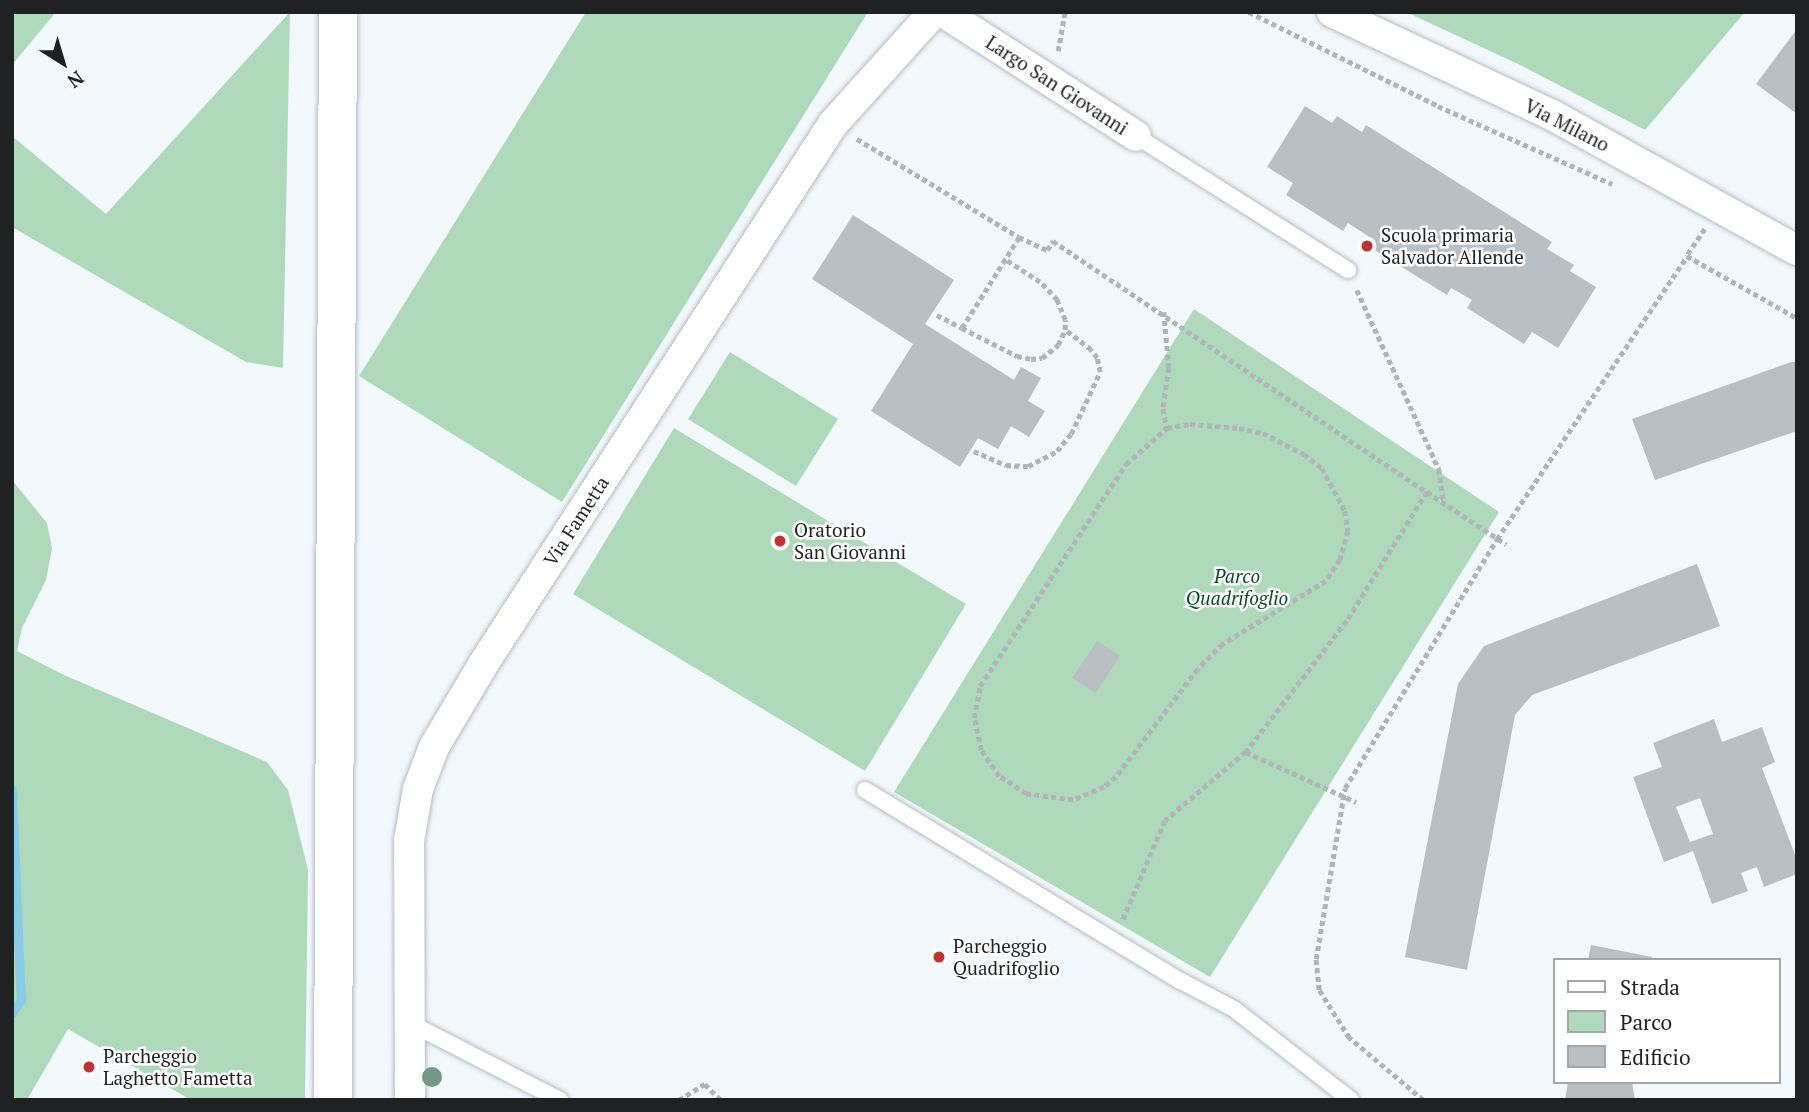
<!DOCTYPE html>
<style>
body{margin:0}
#map{position:relative;width:1809px;height:1112px;overflow:hidden;background:#f3f8fd;font-family:"PT Serif",serif}
div>[style]{position:absolute}
.green>*{inset:0;background:#aedabb}
.stream>*{height:9px;margin:-4.5px;padding:0 4.5px;transform-origin:4.5px;border-radius:4.5px;background:#89cce5}
.building>*{inset:0;background:#babfc3}
.path>*{height:4.5px;margin-top:-2.25px;transform-origin:0;background:repeating-linear-gradient(90deg,#b1b5b9 0 5px,transparent 0 8.5px)}
.roads{filter:drop-shadow(0 0 2px #b7bcc1) drop-shadow(0 0 2px #b7bcc1)}
.service>*{height:16px;margin:-8px;padding:0 8px;transform-origin:8px;border-radius:8px;background:#fff}
.minor>*{height:30px;margin:-15px;padding:0 15px;transform-origin:15px;border-radius:15px;background:#fff}
.tertiary>*{height:38px;margin:-19px;padding:0 19px;transform-origin:19px;border-radius:19px;background:#fff}
.trees>*{width:20px;height:20px;margin:-10px;border-radius:50%;background:#729888}
.dots>*{width:19px;height:19px;translate:-50% -50%;box-sizing:border-box;border:4px solid #fff;border-radius:50%}
span{translate:-50% -50%;white-space:nowrap;text-align:center;line-height:1.15;-webkit-text-stroke:5px #fff;paint-order:stroke}
.street-label{font-size:19px;color:#1f2122}
.poi-label{font-size:19px;color:#1f2122}
.left{translate:0 -50%;text-align:left}
.park-label{font-size:19px;color:#094a28;font-style:italic}
.frame{position:absolute;inset:0;border:14px solid #1f2122;pointer-events:none}
.legend{position:absolute;left:1553px;top:958px;width:228px;height:126px;box-sizing:border-box;background:#fff;border:2px solid #a5a6a7;margin:0;padding:9px 12px;list-style:none;font-size:21px;color:#1f2122}
.legend li{display:flex;align-items:center;gap:14px;height:35px}
.legend b{width:35px;border:2px solid #a5a6a7}
.north{position:absolute;left:28px;top:28px;width:70px;height:70px;-webkit-text-stroke:5px #fff;paint-order:stroke;rotate:143deg;font-size:19px;font-weight:700;line-height:28px;text-align:center;color:#1f2122}
.north::after{content:'';display:block;margin:auto;width:24px;height:32px;background:#1f2122;clip-path:polygon(50% 0,100% 100%,50% 72%,0 100%)}
</style>
<div id="map">
<div class="green">
<div style="clip-path:polygon(12px 12px,56px 12px,12px 65px)"></div>
<div style="clip-path:polygon(290px 12px,283px 368px,246px 362px,12px 227px,12px 136px,106px 214px)"></div>
<div style="clip-path:polygon(586px 12px,868px 12px,562px 502px,359px 376px)"></div>
<div style="clip-path:polygon(1406px 12px,1745px 12px,1645px 130px,1520px 65px)"></div>
<div style="clip-path:polygon(1194px 309px,1499px 512px,1210px 977px,894px 792px)"></div>
<div style="clip-path:polygon(730px 352px,838px 419px,796px 486px,688px 419px)"></div>
<div style="clip-path:polygon(674px 428px,966px 604px,865px 771px,573px 594px)"></div>
<div style="clip-path:polygon(12px 480px,47px 523px,52px 549px,46px 580px,22px 628px,17px 651px,64px 675px,267px 762px,288px 790px,308px 870px,305px 1100px,191px 1100px,68px 1029px,27px 1100px,12px 1100px)"></div>
</div>
<div class="stream">
<div style="left:12px;top:789px;width:211px;rotate:87.6deg"></div>
<div style="left:21px;top:1000px;width:16px;rotate:125deg"></div>
</div>
<div class="building">
<div style="clip-path:polygon(1797px 29px,1797px 114px,1756px 84px)"></div>
<div style="clip-path:polygon(1305px 106px,1332px 123px,1337px 116px,1362px 132px,1366px 125px,1552px 242px,1547px 249px,1574px 265px,1570px 271px,1596px 287px,1558px 348px,1532px 332px,1524px 344px,1467px 308px,1472px 300px,1451px 288px,1447px 295px,1363px 243px,1368px 236px,1348px 223px,1343px 231px,1286px 195px,1293px 183px,1267px 167px)"></div>
<div style="clip-path:polygon(853px 215px,954px 280px,925px 324px,1014px 380px,1021px 367px,1041px 378px,1028px 401px,1045px 411px,1029px 437px,1011px 426px,998px 449px,978px 438px,960px 467px,871px 411px,913px 344px,812px 279px)"></div>
<div style="clip-path:polygon(1791px 362px,1797px 362px,1797px 434px,1794px 432px,1655px 480px,1632px 419px)"></div>
<div style="clip-path:polygon(1697px 564px,1720px 626px,1532px 695px,1515px 715px,1467px 970px,1405px 957px,1458px 684px,1484px 646px)"></div>
<div style="clip-path:polygon(1097px 641px,1120px 656px,1096px 693px,1072px 678px)"></div>
<div style="clip-path:polygon(evenodd,1714px 719px,1722px 742px,1762px 727px,1775px 762px,1762px 768px,1797px 860px,1797px 874px,1764px 887px,1757px 867px,1741px 873px,1748px 891px,1712px 904px,1693px 851px,1664px 862px,1633px 777px,1662px 767px,1653px 743px,1714px 719px,1700px 798px,1713px 834px,1690px 842px,1676px 807px,1700px 798px)"></div>
<div style="clip-path:polygon(1591px 945px,1652px 957px,1652px 960px,1588px 960px)"></div>
<div style="clip-path:polygon(1568px 1082px,1632px 1082px,1635px 1100px,1565px 1100px)"></div>
</div>
<div class="path">
<div style="left:1249px;top:12px;width:211px;rotate:26.4deg"></div>
<div style="left:1438px;top:106px;width:191px;rotate:24.1deg"></div>
<div style="left:1058px;top:51px;width:40px;rotate:-80deg"></div>
<div style="left:857px;top:139px;width:189px;rotate:31.2deg"></div>
<div style="left:1019px;top:237px;width:31px;rotate:25deg"></div>
<div style="left:1047px;top:250px;width:11px;rotate:-56deg"></div>
<div style="left:1053px;top:241px;width:450px;rotate:33.9deg"></div>
<div style="left:1427px;top:492px;width:152px;rotate:121.8deg"></div>
<div style="left:1347px;top:621px;width:165px;rotate:127.6deg"></div>
<div style="left:1246px;top:752px;width:106px;rotate:139.6deg"></div>
<div style="left:1165px;top:821px;width:108px;rotate:113deg"></div>
<div style="left:1705px;top:229px;width:32px;rotate:124deg"></div>
<div style="left:1687px;top:256px;width:126px;rotate:29.4deg"></div>
<div style="left:1357px;top:290px;width:197px;rotate:65.4deg"></div>
<div style="left:1439px;top:469px;width:35px;rotate:82deg"></div>
<div style="left:1164px;top:312px;width:56px;rotate:84.9deg"></div>
<div style="left:1169px;top:368px;width:41px;rotate:98.3deg"></div>
<div style="left:1163px;top:409px;width:19px;rotate:78deg"></div>
<div style="left:937px;top:315px;width:28px;rotate:27deg"></div>
<div style="left:962px;top:328px;width:107px;rotate:-57.9deg"></div>
<div style="left:962px;top:328px;width:62px;rotate:27deg"></div>
<div style="left:1017px;top:356px;width:14px;rotate:12deg"></div>
<div style="left:1031px;top:359px;width:11px;rotate:-5deg"></div>
<div style="left:1042px;top:358px;width:21px;rotate:-39deg"></div>
<div style="left:1058px;top:345px;width:17px;rotate:-65deg"></div>
<div style="left:1065px;top:330px;width:10px;rotate:-90deg"></div>
<div style="left:1065px;top:320px;width:22px;rotate:-112deg"></div>
<div style="left:1057px;top:300px;width:25px;rotate:-133deg"></div>
<div style="left:1040px;top:282px;width:43px;rotate:-147.4deg"></div>
<div style="left:1190px;top:424px;width:49px;rotate:4.7deg"></div>
<div style="left:1239px;top:428px;width:25px;rotate:12deg"></div>
<div style="left:1263px;top:433px;width:46px;rotate:27.1deg"></div>
<div style="left:1304px;top:454px;width:23px;rotate:38deg"></div>
<div style="left:1322px;top:468px;width:49px;rotate:61.9deg"></div>
<div style="left:1345px;top:511px;width:20px;rotate:81deg"></div>
<div style="left:1348px;top:531px;width:30px;rotate:105deg"></div>
<div style="left:1340px;top:560px;width:25px;rotate:124deg"></div>
<div style="left:1326px;top:581px;width:121px;rotate:148.5deg"></div>
<div style="left:1223px;top:644px;width:35px;rotate:135deg"></div>
<div style="left:1198px;top:669px;width:136px;rotate:127.2deg"></div>
<div style="left:1116px;top:777px;width:16px;rotate:140deg"></div>
<div style="left:1104px;top:787px;width:34px;rotate:157deg"></div>
<div style="left:1073px;top:800px;width:47px;rotate:-172.7deg"></div>
<div style="left:1026px;top:794px;width:32px;rotate:-146deg"></div>
<div style="left:999px;top:776px;width:32px;rotate:-125deg"></div>
<div style="left:981px;top:750px;width:33px;rotate:-102deg"></div>
<div style="left:974px;top:718px;width:33px;rotate:-79deg"></div>
<div style="left:980px;top:686px;width:266px;rotate:-56.7deg"></div>
<div style="left:1126px;top:464px;width:55px;rotate:-41.3deg"></div>
<div style="left:1167px;top:428px;width:23px;rotate:-10deg"></div>
<div style="left:974px;top:451px;width:35px;rotate:24deg"></div>
<div style="left:1006px;top:465px;width:22px;rotate:3deg"></div>
<div style="left:1028px;top:466px;width:33px;rotate:-27deg"></div>
<div style="left:1057px;top:451px;width:22px;rotate:-51deg"></div>
<div style="left:1071px;top:434px;width:68px;rotate:-64.9deg"></div>
<div style="left:1100px;top:372px;width:14px;rotate:-102deg"></div>
<div style="left:1097px;top:358px;width:10px;rotate:-127deg"></div>
<div style="left:1091px;top:350px;width:33px;rotate:-142deg"></div>
<div style="left:1427px;top:492px;width:95px;rotate:33.4deg"></div>
<div style="left:1246px;top:752px;width:121px;rotate:24.4deg"></div>
<div style="left:679px;top:1100px;width:31px;rotate:-32deg"></div>
<div style="left:705px;top:1084px;width:23px;rotate:45deg"></div>
<div style="left:1423px;top:1100px;width:97px;rotate:-140deg"></div>
<div style="left:1349px;top:1038px;width:57px;rotate:-122deg"></div>
<div style="left:1319px;top:990px;width:31px;rotate:-96deg"></div>
<div style="left:1316px;top:959px;width:173px;rotate:-80.4deg"></div>
<div style="left:1345px;top:788px;width:292px;rotate:-58.6deg"></div>
<div style="left:1497px;top:539px;width:341px;rotate:-56.1deg"></div>
</div>
<div class="roads">
<div class="service">
<div style="left:1136px;top:136px;width:251px;rotate:32.3deg"></div>
<div style="left:865px;top:790px;width:369px;rotate:31.2deg"></div>
<div style="left:1181px;top:981px;width:60px;rotate:27.8deg"></div>
<div style="left:1234px;top:1009px;width:148px;rotate:37.9deg"></div>
<div style="left:410px;top:1023px;width:169px;rotate:27.2deg"></div>
</div>
<div class="minor">
<div style="left:943px;top:12px;width:229px;rotate:32.7deg"></div>
<div style="left:1332px;top:12px;width:243px;rotate:25.1deg"></div>
<div style="left:1552px;top:115px;width:280px;rotate:28.9deg"></div>
<div style="left:410px;top:1100px;width:259px;rotate:-90.2deg"></div>
<div style="left:409px;top:841px;width:53px;rotate:-80.2deg"></div>
<div style="left:418px;top:789px;width:45px;rotate:-69.1deg"></div>
<div style="left:434px;top:747px;width:98px;rotate:-59.2deg"></div>
<div style="left:484px;top:663px;width:642px;rotate:-57.08deg"></div>
<div style="left:833px;top:124px;width:151px;rotate:-48deg"></div>
</div>
<div class="tertiary">
<div style="left:333px;top:1100px;width:1088px;rotate:-89.74deg"></div>
</div>
</div>
<div class="trees">
<div style="left:432px;top:1077px"></div>
</div>
<div class="dots">
<div style="left:1367px;top:246px;background:#c13230"></div>
<div style="left:780px;top:541px;background:#c13230"></div>
<div style="left:939px;top:957px;background:#c13230"></div>
<div style="left:89px;top:1067px;background:#c13230"></div>
</div>
<div class="street-label">
<span style="left:1057px;top:85px;rotate:33deg">Largo San Giovanni</span>
<span style="left:1567px;top:125px;rotate:27deg">Via Milano</span>
<span style="left:576px;top:521px;rotate:-57deg">Via Fametta</span>
</div>
<div class="poi-label">
<span class="left" style="left:1381px;top:246px">Scuola primaria<br>Salvador Allende</span>
<span class="left" style="left:794px;top:541px">Oratorio<br>San Giovanni</span>
<span class="left" style="left:953px;top:957px">Parcheggio<br>Quadrifoglio</span>
<span class="left" style="left:103px;top:1067px">Parcheggio<br>Laghetto Fametta</span>
</div>
<div class="park-label">
<span style="left:1237px;top:587px">Parco<br>Quadrifoglio</span>
</div>
<div class="frame"></div>
<ul class="legend">
<li><b style="height:9px;background:#fff"></b>Strada</li>
<li><b style="height:19px;background:#aedabb"></b>Parco</li>
<li><b style="height:19px;background:#babfc3"></b>Edificio</li>
</ul>
<div class="north">N</div>
</div>
